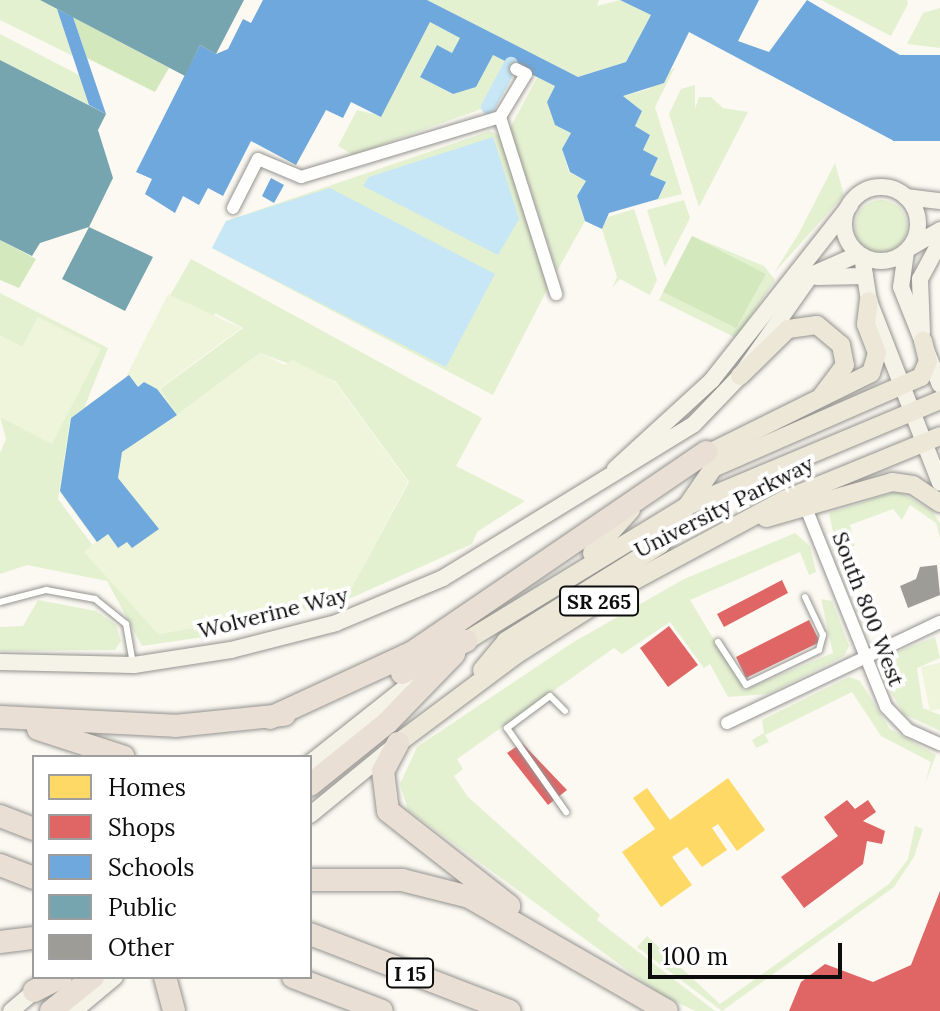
<!DOCTYPE html>
<style>
body{margin:0}
#map{position:relative;width:940px;height:1011px;overflow:hidden;background:#fbf9f1;font-family:Lora,serif}
div>[style]{position:absolute}
.green>*{inset:0;background:#e4f1d1}
.round{border-radius:50%}
.forest>*{inset:0;background:#d4e8be}
.pitch>*{inset:0;background:#eef5da}
.water>*{inset:0;background:#c7e6f6}
.homes>*{inset:0;background:#ffd966}
.shops>*{inset:0;background:#e06666}
.schools>*{inset:0;background:#6fa8dc}
.public>*{inset:0;background:#76a5af}
.canal>*{height:14px;margin:-7px;padding:0 7px;transform-origin:7px;border-radius:7px;background:#c7e6f6}
.building>*{inset:0;background:#9e9c97}
.roads{filter:drop-shadow(0 0 2px #949390) drop-shadow(0 0 2px #949390)}
.lane>*{height:6px;margin:-3px;padding:0 3px;transform-origin:3px;border-radius:3px;background:#fefefd}
.street>*{height:12px;margin:-6px;padding:0 6px;transform-origin:6px;border-radius:6px;background:#fefefd}
.secondary>*{height:16px;margin:-8px;padding:0 8px;transform-origin:8px;border-radius:8px;background:#f5f3e8}
.secondary>.ring{margin:-8px;padding:0;box-sizing:content-box;background:none;border:16px solid #f5f3e8;border-radius:50%}
.primary>*{height:18px;margin:-9px;padding:0 9px;transform-origin:9px;border-radius:9px;background:#ede7d8}
.highway>*{height:22px;margin:-11px;padding:0 11px;transform-origin:11px;border-radius:11px;background:#eadfd4}
span{translate:-50% -50%;white-space:nowrap;text-align:center;line-height:1.15;-webkit-text-stroke:8px #fff;paint-order:stroke}
.shield-label span{padding:2px 6px;background:#fff;border:2px solid;border-radius:6px;-webkit-text-stroke-width:0}
.shield-label{font-size:20px;color:#0d0d0d;font-weight:700}
.street-label{font-size:22px;color:#0d0d0d}
.legend{position:absolute;left:32px;top:755px;width:280px;height:224px;box-sizing:border-box;background:#fff;border:2px solid #9e9e9e;margin:0;padding:10px 14px;list-style:none;font-size:24px;color:#0d0d0d}
.legend li{display:flex;align-items:center;gap:16px;height:40px}
.legend b{width:40px;border:2px solid #9e9e9e}
.scale{position:absolute;left:648px;top:943px;width:194px;height:36px;box-sizing:border-box;border:4px solid #0d0d0d;border-top:0;padding-left:10px;font-size:24px;line-height:28px;white-space:nowrap;color:#0d0d0d;-webkit-text-stroke:6px #fff;paint-order:stroke}
</style>
<div id="map">
<div class="green">
<div style="clip-path:polygon(0 0,40px 0,57px 9px,73px 56px,0 20px)"></div>
<div style="clip-path:polygon(427px 0,599px 0,597px 6px,620px 0,651px 15px,626px 62px,578px 77px)"></div>
<div style="clip-path:polygon(821px 0,907px 0,908px 4px,891px 36px)"></div>
<div style="clip-path:polygon(940px 8px,940px 48px,907px 44px,923px 13px)"></div>
<div style="clip-path:polygon(430px 22px,460px 38px,452px 53px,437px 45px,420px 76px,452px 94px,476px 87px,493px 55px,509px 63px,484px 108px,353px 155px,338px 146px,357px 110px,381px 116px)"></div>
<div style="clip-path:polygon(0 34px,79px 75px,89px 105px,0 60px)"></div>
<div style="clip-path:polygon(675px 67px,655px 107px,682px 194px,658px 200px,666px 183px,650px 175px,658px 159px,643px 150px,650px 135px,635px 126px,642px 111px,623px 96px,649px 89px)"></div>
<div style="clip-path:polygon(538px 76px,555px 86px,547px 102px,555px 125px,571px 133px,562px 149px,569px 172px,586px 181px,577px 196px,585px 221px,557px 271px,510px 128px)"></div>
<div style="clip-path:polygon(695px 85px,695px 109px,699px 97px,711px 97px,723px 108px,748px 112px,699px 207px,669px 114px,681px 89px)"></div>
<div style="clip-path:polygon(490px 131px,500px 136px,548px 288px,493px 395px,212px 248px,226px 221px)"></div>
<div style="clip-path:polygon(835px 163px,844px 195px,774px 273px,799px 233px)"></div>
<div style="clip-path:polygon(684px 200px,690px 218px,665px 267px,647px 210px)"></div>
<div class="round" style="left:855px;top:200px;width:52px;height:52px"></div>
<div style="clip-path:polygon(634px 209px,657px 280px,650px 295px,620px 279px,612px 288px,617px 277px,602px 229px,608px 217px)"></div>
<div style="clip-path:polygon(692px 236px,764px 266px,775px 280px,736px 338px,659px 300px)"></div>
<div style="clip-path:polygon(191px 259px,482px 418px,456px 466px,525px 501px,477px 532px,472px 544px,351px 598px,217px 635px,142px 646px,107px 581px,27px 565px,0 574px,0 453px,6px 439px,0 417px,53px 443px,22px 347px,0 336px,0 293px,108px 348px,65px 456px,58px 499px,159px 634px,284px 611px,352px 587px,409px 482px,335px 381px,260px 353px,177px 415px,160px 389px,243px 328px,215px 313px,200px 342px,156px 320px)"></div>
<div style="clip-path:polygon(898px 491px,932px 511px,940px 523px,940px 538px,936px 523px,910px 505px,902px 520px,893px 509px,850px 525px,855px 546px,837px 551px,829px 513px)"></div>
<div style="clip-path:polygon(795px 533px,810px 546px,816px 572px,809px 575px,800px 552px,690px 600px,744px 690px,833px 653px,821px 599px,832px 601px,849px 646px,844px 656px,768px 694px,728px 697px,710px 664px,704px 668px,670px 622px,622px 654px,614px 648px,457px 759px,463px 769px,454px 776px,468px 797px,600px 915px,597px 920px,715px 1011px,695px 1011px,660px 994px,408px 810px,400px 784px,417px 747px,572px 643px,684px 579px)"></div>
<div style="clip-path:polygon(38px 600px,96px 611px,116px 625px,121px 641px,115px 650px,0 651px,0 627px,23px 626px)"></div>
<div style="clip-path:polygon(935px 637px,940px 658px,917px 668px,923px 708px,940px 715px,940px 731px,904px 714px,880px 674px,890px 655px)"></div>
<div style="clip-path:polygon(849px 677px,860px 681px,890px 729px,936px 755px,925px 784px,931px 762px,881px 736px,852px 692px,765px 735px,769px 742px,756px 748px,752px 740px,764px 733px,762px 720px)"></div>
<div style="clip-path:polygon(915px 826px,923px 829px,914px 857px,894px 887px,722px 1011px,637px 947px,647px 936px,720px 1004px,889px 884px,908px 859px)"></div>
</div>
<div class="forest">
<div style="clip-path:polygon(73px 17px,169px 68px,155px 92px,87px 58px)"></div>
<div style="clip-path:polygon(692px 236px,766px 274px,736px 328px,663px 292px)"></div>
<div style="clip-path:polygon(0 240px,36px 259px,19px 288px,0 280px)"></div>
</div>
<div class="pitch">
<div style="clip-path:polygon(168px 294px,241px 328px,160px 388px,177px 415px,260px 353px,285px 365px,293px 360px,334px 381px,408px 482px,352px 587px,269px 615px,158px 634px,84px 552px,96px 542px,59px 491px,70px 418px,126px 377px)"></div>
<div style="clip-path:polygon(38px 317px,101px 349px,52px 444px,0 417px,0 336px,22px 347px)"></div>
<div style="clip-path:polygon(940px 663px,940px 709px,930px 711px,921px 667px)"></div>
</div>
<div class="water">
<div style="clip-path:polygon(493px 137px,519px 219px,498px 255px,363px 186px,369px 177px)"></div>
<div style="clip-path:polygon(330px 188px,495px 274px,446px 367px,212px 248px,226px 221px)"></div>
</div>
<div class="homes">
<div style="clip-path:polygon(728px 778px,765px 830px,737px 851px,718px 824px,712px 828px,727px 850px,702px 867px,687px 847px,672px 857px,692px 885px,661px 907px,622px 852px,655px 829px,633px 798px,647px 788px,670px 820px)"></div>
</div>
<div class="shops">
<div style="clip-path:polygon(782px 580px,788px 593px,724px 627px,717px 614px)"></div>
<div style="clip-path:polygon(809px 620px,820px 642px,746px 678px,736px 657px)"></div>
<div style="clip-path:polygon(669px 626px,698px 665px,668px 687px,640px 648px)"></div>
<div style="clip-path:polygon(522px 743px,567px 790px,548px 805px,507px 753px)"></div>
<div style="clip-path:polygon(847px 800px,855px 809px,868px 800px,876px 812px,863px 821px,885px 831px,882px 844px,867px 841px,863px 864px,804px 908px,781px 877px,838px 836px,824px 817px)"></div>
<div style="clip-path:polygon(940px 891px,940px 1011px,789px 1011px,801px 982px,825px 964px,873px 982px,911px 965px)"></div>
</div>
<div class="schools">
<div style="clip-path:polygon(263px 0,427px 0,578px 77px,626px 62px,651px 15px,620px 0,759px 0,738px 41px,769px 52px,807px 0,900px 55px,940px 55px,940px 141px,894px 141px,689px 32px,664px 83px,623px 96px,642px 111px,635px 126px,650px 135px,643px 150px,658px 158px,650px 175px,666px 182px,658px 199px,609px 213px,602px 229px,585px 221px,577px 196px,586px 181px,570px 172px,562px 149px,571px 133px,555px 125px,547px 102px,555px 86px,493px 55px,476px 87px,453px 94px,420px 77px,437px 45px,452px 53px,460px 38px,430px 22px,381px 117px,351px 102px,343px 118px,326px 110px,296px 165px,251px 141px,223px 196px,208px 188px,199px 205px,183px 196px,175px 213px,145px 194px,152px 179px,136px 172px,200px 45px,216px 54px,228px 49px,243px 19px,251px 23px)"></div>
<div style="clip-path:polygon(57px 9px,73px 17px,106px 114px,89px 105px)"></div>
<div style="clip-path:polygon(271px 178px,284px 185px,274px 203px,262px 196px)"></div>
<div style="clip-path:polygon(129px 375px,138px 387px,144px 382px,157px 389px,177px 415px,122px 452px,118px 478px,159px 529px,132px 548px,127px 542px,118px 548px,108px 534px,97px 542px,60px 491px,71px 418px)"></div>
</div>
<div class="public">
<div style="clip-path:polygon(40px 0,244px 0,216px 54px,200px 45px,185px 76px)"></div>
<div style="clip-path:polygon(0 60px,106px 114px,98px 130px,113px 178px,89px 227px,153px 257px,125px 311px,62px 279px,89px 227px,40px 243px,32px 256px,0 240px)"></div>
</div>
<div class="canal">
<div style="left:488px;top:107px;width:49px;rotate:-61.9deg"></div>
</div>
<div class="building">
<div style="clip-path:polygon(937px 565px,940px 595px,908px 608px,900px 586px,916px 579px,920px 567px)"></div>
</div>
<div class="roads">
<div class="lane">
<div style="left:0;top:602px;width:48px;rotate:-14.6deg"></div>
<div style="left:46px;top:590px;width:50px;rotate:10.4deg"></div>
<div style="left:95px;top:599px;width:40px;rotate:39deg"></div>
<div style="left:126px;top:624px;width:39px;rotate:80deg"></div>
<div style="left:718px;top:642px;width:51px;rotate:56.9deg"></div>
<div style="left:746px;top:685px;width:81px;rotate:-25.6deg"></div>
<div style="left:819px;top:650px;width:16px;rotate:-75deg"></div>
<div style="left:823px;top:635px;width:42px;rotate:-115.3deg"></div>
<div style="left:565px;top:711px;width:21px;rotate:-135deg"></div>
<div style="left:550px;top:696px;width:54px;rotate:143.3deg"></div>
<div style="left:507px;top:728px;width:103px;rotate:54.9deg"></div>
</div>
<div class="street">
<div style="left:500px;top:117px;width:50px;rotate:-58.8deg"></div>
<div style="left:526px;top:74px;width:11px;rotate:-153deg"></div>
<div style="left:233px;top:208px;width:55px;rotate:-63deg"></div>
<div style="left:258px;top:159px;width:47px;rotate:22.7deg"></div>
<div style="left:301px;top:177px;width:208px;rotate:-16.8deg"></div>
<div style="left:500px;top:117px;width:186px;rotate:72.4deg"></div>
<div style="left:806px;top:508px;width:214px;rotate:68.1deg"></div>
<div style="left:886px;top:707px;width:32px;rotate:46deg"></div>
<div style="left:908px;top:730px;width:35px;rotate:24deg"></div>
<div style="left:727px;top:723px;width:236px;rotate:-25.4deg"></div>
</div>
<div class="secondary">
<div class="ring" style="left:844px;top:187px;width:58px;height:58px"></div>
<div style="left:906px;top:197px;width:34px;rotate:7deg"></div>
<div style="left:911px;top:247px;width:34px;rotate:-30deg"></div>
<div style="left:906px;top:252px;width:35px;rotate:98deg"></div>
<div style="left:901px;top:287px;width:105px;rotate:68.3deg"></div>
<div style="left:862px;top:256px;width:46px;rotate:81.2deg"></div>
<div style="left:869px;top:301px;width:195px;rotate:68.7deg"></div>
<div style="left:817px;top:277px;width:48px;rotate:-1.2deg"></div>
<div style="left:922px;top:332px;width:53px;rotate:-92.2deg"></div>
<div style="left:920px;top:279px;width:42px;rotate:-61.6deg"></div>
<div style="left:615px;top:469px;width:132px;rotate:-42.5deg"></div>
<div style="left:712px;top:380px;width:223px;rotate:-51.7deg"></div>
<div style="left:0;top:662px;width:134px;rotate:1.3deg"></div>
<div style="left:134px;top:665px;width:98px;rotate:-8.8deg"></div>
<div style="left:231px;top:650px;width:108px;rotate:-14.4deg"></div>
<div style="left:336px;top:623px;width:116px;rotate:-22.8deg"></div>
<div style="left:443px;top:578px;width:294px;rotate:-31.5deg"></div>
<div style="left:694px;top:424px;width:66px;rotate:-46.2deg"></div>
<div style="left:740px;top:376px;width:123px;rotate:-54.9deg"></div>
<div style="left:811px;top:275px;width:52px;rotate:-23.6deg"></div>
<div style="left:310px;top:763px;width:148px;rotate:-38.4deg"></div>
<div style="left:310px;top:815px;width:106px;rotate:-39.3deg"></div>
<div style="left:11px;top:1011px;width:42px;rotate:-40.2deg"></div>
<div style="left:74px;top:1011px;width:53px;rotate:-39.7deg"></div>
</div>
<div class="primary">
<div style="left:740px;top:376px;width:67px;rotate:-44.4deg"></div>
<div style="left:788px;top:329px;width:29px;rotate:-8deg"></div>
<div style="left:817px;top:325px;width:31px;rotate:40deg"></div>
<div style="left:841px;top:345px;width:20px;rotate:79deg"></div>
<div style="left:845px;top:365px;width:39px;rotate:127deg"></div>
<div style="left:695px;top:460px;width:196px;rotate:-26.3deg"></div>
<div style="left:871px;top:373px;width:21px;rotate:-73deg"></div>
<div style="left:877px;top:353px;width:31px;rotate:-111deg"></div>
<div style="left:866px;top:324px;width:23px;rotate:-83deg"></div>
<div style="left:766px;top:518px;width:131px;rotate:-15.9deg"></div>
<div style="left:892px;top:482px;width:21px;rotate:8deg"></div>
<div style="left:913px;top:485px;width:32px;rotate:34deg"></div>
<div style="left:592px;top:553px;width:58px;rotate:-47.8deg"></div>
<div style="left:466px;top:641px;width:259px;rotate:-31.4deg"></div>
<div style="left:687px;top:506px;width:274px;rotate:-22.7deg"></div>
<div style="left:482px;top:670px;width:38px;rotate:-50deg"></div>
<div style="left:506px;top:641px;width:183px;rotate:-32deg"></div>
<div style="left:661px;top:544px;width:92px;rotate:-55.6deg"></div>
<div style="left:713px;top:468px;width:227px;rotate:-23.6deg"></div>
<div style="left:921px;top:377px;width:17px;rotate:-66deg"></div>
<div style="left:928px;top:361px;width:21px;rotate:-104deg"></div>
<div style="left:398px;top:743px;width:149px;rotate:-36.8deg"></div>
<div style="left:517px;top:654px;width:127px;rotate:-32.4deg"></div>
<div style="left:624px;top:586px;width:182px;rotate:-28.3deg"></div>
<div style="left:784px;top:500px;width:169px;rotate:-22.3deg"></div>
</div>
<div class="highway">
<div style="left:402px;top:673px;width:72px;rotate:-26.6deg"></div>
<div style="left:0;top:717px;width:175px;rotate:2.9deg"></div>
<div style="left:175px;top:726px;width:110px;rotate:-5.8deg"></div>
<div style="left:270px;top:718px;width:157px;rotate:-24.8deg"></div>
<div style="left:413px;top:652px;width:355px;rotate:-34.3deg"></div>
<div style="left:38px;top:729px;width:90px;rotate:18deg"></div>
<div style="left:398px;top:743px;width:32px;rotate:118deg"></div>
<div style="left:383px;top:771px;width:40px;rotate:82.9deg"></div>
<div style="left:388px;top:811px;width:154px;rotate:38.1deg"></div>
<div style="left:310px;top:785px;width:100px;rotate:-38.9deg"></div>
<div style="left:388px;top:722px;width:95px;rotate:-45.9deg"></div>
<div style="left:0;top:816px;width:36px;rotate:21deg"></div>
<div style="left:0;top:865px;width:36px;rotate:21deg"></div>
<div style="left:310px;top:880px;width:92px"></div>
<div style="left:402px;top:880px;width:69px;rotate:14.2deg"></div>
<div style="left:469px;top:897px;width:228px;rotate:29.9deg"></div>
<div style="left:310px;top:934px;width:214px;rotate:21.1deg"></div>
<div style="left:0;top:942px;width:34px;rotate:-7deg"></div>
<div style="left:165px;top:977px;width:35px;rotate:75deg"></div>
<div style="left:293px;top:977px;width:95px;rotate:20.9deg"></div>
<div style="left:34px;top:991px;width:30px;rotate:-27deg"></div>
<div style="left:51px;top:1011px;width:54px;rotate:-39deg"></div>
</div>
</div>
<div class="shield-label">
<span style="left:599px;top:601px">SR 265</span>
<span style="left:410px;top:973px">I 15</span>
</div>
<div class="street-label">
<span style="left:724px;top:507px;rotate:-27deg">University Parkway</span>
<span style="left:868px;top:609px;rotate:69deg">South 800 West</span>
<span style="left:273px;top:613px;rotate:-14deg">Wolverine Way</span>
</div>
<ul class="legend">
<li><b style="height:22px;background:#ffd966"></b>Homes</li>
<li><b style="height:22px;background:#e06666"></b>Shops</li>
<li><b style="height:22px;background:#6fa8dc"></b>Schools</li>
<li><b style="height:22px;background:#76a5af"></b>Public</li>
<li><b style="height:22px;background:#9e9c97"></b>Other</li>
</ul>
<div class="scale">100 m</div>
</div>
